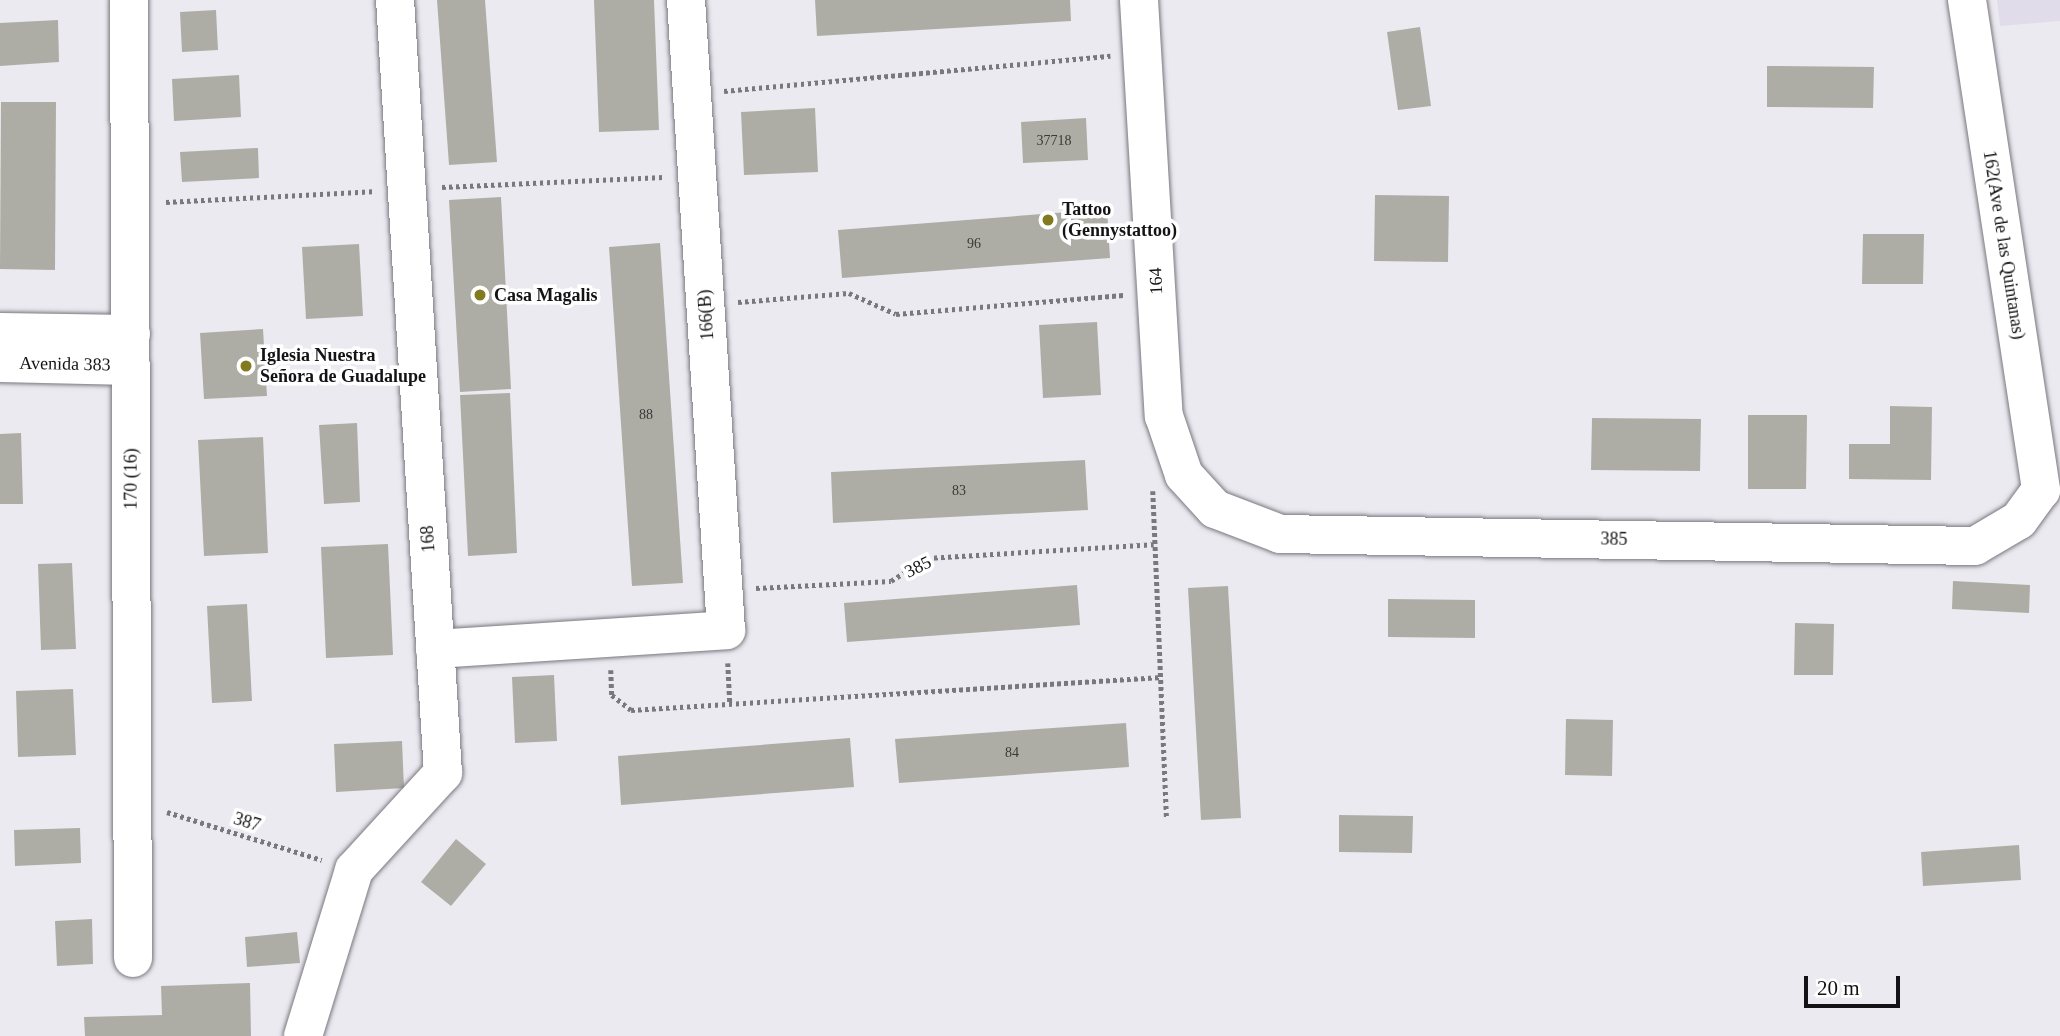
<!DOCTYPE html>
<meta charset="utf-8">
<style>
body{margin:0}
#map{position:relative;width:2060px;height:1036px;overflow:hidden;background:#eceaf1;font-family:Georgia,serif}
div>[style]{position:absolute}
.built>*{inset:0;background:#e1dcea}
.building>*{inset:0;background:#aeada5}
.path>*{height:4.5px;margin-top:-2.25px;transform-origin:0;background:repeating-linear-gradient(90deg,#7a787d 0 3.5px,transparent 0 7px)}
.roads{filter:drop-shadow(0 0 2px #7a777e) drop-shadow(0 0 2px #7a777e)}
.minor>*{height:38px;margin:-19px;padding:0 19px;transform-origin:19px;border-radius:19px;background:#fff}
.dots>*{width:19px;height:19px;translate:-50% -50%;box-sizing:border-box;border:4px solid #fff;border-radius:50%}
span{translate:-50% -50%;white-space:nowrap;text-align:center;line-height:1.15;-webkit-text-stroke:7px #fff;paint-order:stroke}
.number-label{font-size:14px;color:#3a3938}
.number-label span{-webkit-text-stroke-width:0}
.poi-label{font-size:18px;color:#131214;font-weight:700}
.left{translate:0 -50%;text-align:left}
.street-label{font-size:18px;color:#131214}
.scale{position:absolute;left:1804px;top:976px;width:96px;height:32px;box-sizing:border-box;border:4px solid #131214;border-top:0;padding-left:9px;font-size:21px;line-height:24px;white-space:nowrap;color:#131214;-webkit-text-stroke:5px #fff;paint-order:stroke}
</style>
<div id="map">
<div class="built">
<div style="clip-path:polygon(1997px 0,2060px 0,2060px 21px,2000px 26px)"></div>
</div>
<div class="building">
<div style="clip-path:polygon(437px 0,485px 0,497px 162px,449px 165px)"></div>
<div style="clip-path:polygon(594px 0,654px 0,659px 130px,599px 132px)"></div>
<div style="clip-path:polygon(815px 0,1070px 0,1071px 21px,817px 36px)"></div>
<div style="clip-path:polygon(216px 10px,218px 50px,182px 52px,180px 12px)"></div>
<div style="clip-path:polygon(58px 20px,59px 62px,0 66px,0 23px)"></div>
<div style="clip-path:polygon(1420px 27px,1431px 106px,1398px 110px,1387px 32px)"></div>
<div style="clip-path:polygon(1767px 66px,1874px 67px,1873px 108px,1767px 107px)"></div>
<div style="clip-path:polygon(239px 75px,241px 117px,174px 121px,172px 79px)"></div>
<div style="clip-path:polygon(1px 102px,56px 102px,55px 270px,0 269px)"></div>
<div style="clip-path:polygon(815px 108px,818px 172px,744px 175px,741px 112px)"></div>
<div style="clip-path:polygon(1086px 118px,1088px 160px,1023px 163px,1021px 122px)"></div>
<div style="clip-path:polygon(258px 148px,259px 178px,182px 182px,180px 152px)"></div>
<div style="clip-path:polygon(1375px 195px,1449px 196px,1448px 262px,1374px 261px)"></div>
<div style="clip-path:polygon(501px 197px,511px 389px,460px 392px,449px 200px)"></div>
<div style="clip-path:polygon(1107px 209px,1110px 258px,842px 278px,838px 230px)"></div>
<div style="clip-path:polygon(1863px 234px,1924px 234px,1923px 284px,1862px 284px)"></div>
<div style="clip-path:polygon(660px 243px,683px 583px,632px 586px,609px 247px)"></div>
<div style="clip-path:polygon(359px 244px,363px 316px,306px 319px,302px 247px)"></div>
<div style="clip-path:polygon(1097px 322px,1101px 395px,1043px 398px,1039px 325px)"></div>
<div style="clip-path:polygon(263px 329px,267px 396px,204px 399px,200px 333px)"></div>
<div style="clip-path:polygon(510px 393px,517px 553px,468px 556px,460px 395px)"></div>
<div style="clip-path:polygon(1890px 406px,1932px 407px,1931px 480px,1849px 479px,1849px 444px,1890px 444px)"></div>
<div style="clip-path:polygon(1748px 415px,1807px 415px,1806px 489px,1748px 489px)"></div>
<div style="clip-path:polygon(1592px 418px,1701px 419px,1700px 471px,1591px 470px)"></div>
<div style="clip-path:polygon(357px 423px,360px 502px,324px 504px,319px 425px)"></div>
<div style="clip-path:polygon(21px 433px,23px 504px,0 504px,0 434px)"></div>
<div style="clip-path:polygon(263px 437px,268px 553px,204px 556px,198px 440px)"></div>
<div style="clip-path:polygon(1085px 460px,1088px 510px,833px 523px,831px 472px)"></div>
<div style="clip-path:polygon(388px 544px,393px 655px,326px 658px,321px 547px)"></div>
<div style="clip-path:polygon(72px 563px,76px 649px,41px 650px,38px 564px)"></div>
<div style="clip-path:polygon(1953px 581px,2030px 585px,2029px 613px,1952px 609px)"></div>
<div style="clip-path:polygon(1077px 585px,1080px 625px,847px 642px,844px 603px)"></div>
<div style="clip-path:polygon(1228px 586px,1241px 818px,1201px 820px,1188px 588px)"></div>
<div style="clip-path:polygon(1388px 599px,1475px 600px,1475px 638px,1388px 637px)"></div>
<div style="clip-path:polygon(247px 604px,252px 701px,212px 703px,207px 606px)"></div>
<div style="clip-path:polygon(1795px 623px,1834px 624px,1833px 675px,1794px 675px)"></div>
<div style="clip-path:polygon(554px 675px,557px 741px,515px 743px,512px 677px)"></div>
<div style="clip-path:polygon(73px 689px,76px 755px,18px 757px,16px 691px)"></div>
<div style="clip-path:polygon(1566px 719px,1613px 720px,1612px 776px,1565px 775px)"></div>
<div style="clip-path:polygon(1126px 723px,1129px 767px,899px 783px,895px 739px)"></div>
<div style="clip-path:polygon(850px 738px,854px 787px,621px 805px,618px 756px)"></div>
<div style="clip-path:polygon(402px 741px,404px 788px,336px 792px,334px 744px)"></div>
<div style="clip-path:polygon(1339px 815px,1413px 816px,1412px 853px,1339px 852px)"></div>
<div style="clip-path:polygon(80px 828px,81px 863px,15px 866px,14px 830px)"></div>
<div style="clip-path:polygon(456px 839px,486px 864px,451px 906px,421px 882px)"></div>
<div style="clip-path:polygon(2019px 845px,2021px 880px,1923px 886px,1921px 852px)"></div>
<div style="clip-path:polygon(92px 919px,93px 964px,57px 966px,55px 921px)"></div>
<div style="clip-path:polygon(297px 932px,300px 963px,247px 967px,245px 937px)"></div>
<div style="clip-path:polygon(250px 983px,251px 1036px,85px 1036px,84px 1017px,162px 1015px,161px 986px)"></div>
</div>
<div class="path">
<div style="left:724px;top:91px;width:388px;rotate:-5.2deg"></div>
<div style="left:442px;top:187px;width:222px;rotate:-2.6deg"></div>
<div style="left:166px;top:202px;width:207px;rotate:-3deg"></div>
<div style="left:738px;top:302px;width:111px;rotate:-4.6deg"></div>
<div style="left:849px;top:293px;width:51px;rotate:24.1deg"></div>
<div style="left:896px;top:314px;width:228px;rotate:-4.8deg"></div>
<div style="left:1153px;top:491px;width:328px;rotate:87.6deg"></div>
<div style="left:756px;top:588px;width:135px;rotate:-3deg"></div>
<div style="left:891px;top:581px;width:43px;rotate:-32.6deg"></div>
<div style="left:927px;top:558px;width:227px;rotate:-3.5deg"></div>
<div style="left:728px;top:663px;width:41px;rotate:87.2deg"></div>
<div style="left:611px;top:670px;width:25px;rotate:88deg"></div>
<div style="left:612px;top:695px;width:24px;rotate:38deg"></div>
<div style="left:631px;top:710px;width:532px;rotate:-3.56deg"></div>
<div style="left:167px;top:812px;width:162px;rotate:17.2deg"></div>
</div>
<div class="roads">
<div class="minor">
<div style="left:129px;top:0;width:958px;rotate:89.76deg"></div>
<div style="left:1139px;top:0;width:417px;rotate:86.6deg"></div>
<div style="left:1164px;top:416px;width:62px;rotate:71.3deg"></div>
<div style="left:1184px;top:475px;width:46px;rotate:47.6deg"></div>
<div style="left:1215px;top:509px;width:70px;rotate:21deg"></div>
<div style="left:1280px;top:534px;width:695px;rotate:0.99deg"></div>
<div style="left:1975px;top:546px;width:51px;rotate:-30.6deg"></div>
<div style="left:2019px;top:520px;width:37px;rotate:-54deg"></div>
<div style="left:1967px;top:0;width:496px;rotate:81.4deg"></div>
<div style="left:0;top:332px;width:131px;rotate:0.9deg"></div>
<div style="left:0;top:363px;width:131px;rotate:1.3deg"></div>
<div style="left:435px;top:649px;width:292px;rotate:-3.7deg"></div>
<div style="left:726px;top:630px;width:631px;rotate:-93.63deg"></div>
<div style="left:303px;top:1036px;width:174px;rotate:-72.9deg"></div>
<div style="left:354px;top:870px;width:132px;rotate:-47.5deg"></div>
<div style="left:443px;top:773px;width:774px;rotate:-93.55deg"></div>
</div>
</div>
<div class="dots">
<div style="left:1048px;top:220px;background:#827a1f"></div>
<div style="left:480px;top:295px;background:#827a1f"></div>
<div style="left:246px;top:366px;background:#827a1f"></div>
</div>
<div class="number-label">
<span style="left:1054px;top:141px">37718</span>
<span style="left:974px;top:244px">96</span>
<span style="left:646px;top:415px">88</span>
<span style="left:959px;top:491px">83</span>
<span style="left:1012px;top:753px">84</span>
</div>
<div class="poi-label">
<span class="left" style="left:1062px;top:220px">Tattoo<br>(Gennystattoo)</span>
<span class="left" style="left:494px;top:295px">Casa Magalis</span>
<span class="left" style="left:260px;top:366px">Iglesia Nuestra<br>Señora de Guadalupe</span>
</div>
<div class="street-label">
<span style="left:2004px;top:245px;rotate:81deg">162(Ave de las Quintanas)</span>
<span style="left:1156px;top:281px;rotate:-93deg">164</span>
<span style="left:706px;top:315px;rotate:-94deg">166(B)</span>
<span style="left:65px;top:364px;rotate:1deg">Avenida 383</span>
<span style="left:131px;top:479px;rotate:-90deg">170 (16)</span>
<span style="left:428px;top:539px;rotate:-94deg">168</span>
<span style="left:1614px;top:539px;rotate:1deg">385</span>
<span style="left:918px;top:567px;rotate:-26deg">385</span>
<span style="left:247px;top:822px;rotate:17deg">387</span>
</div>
<div class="scale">20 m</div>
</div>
